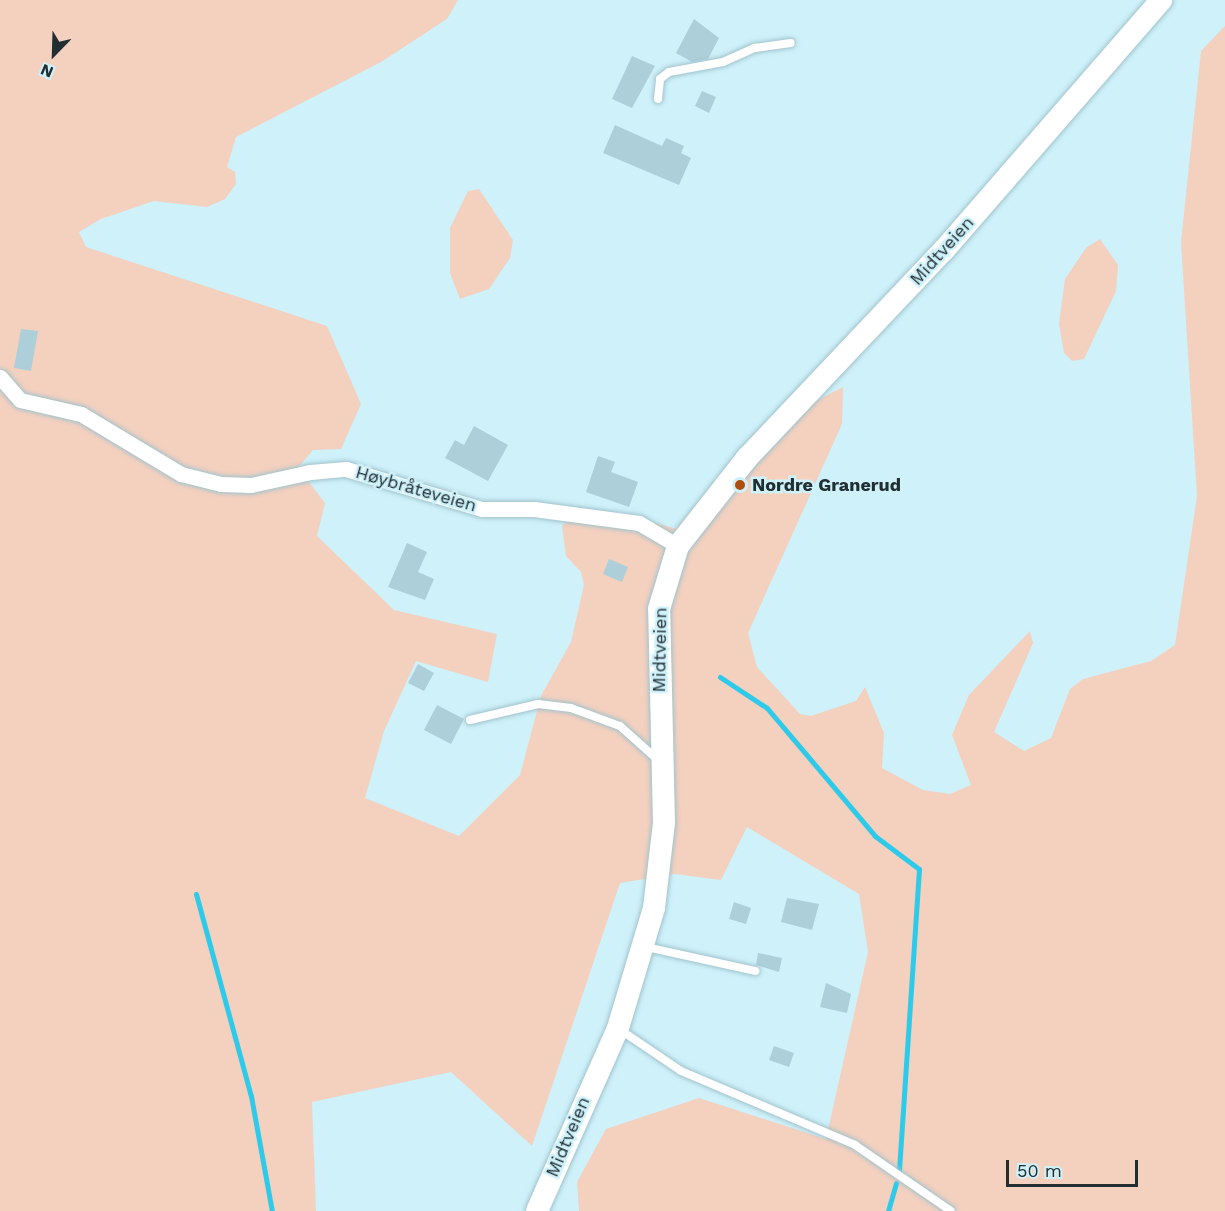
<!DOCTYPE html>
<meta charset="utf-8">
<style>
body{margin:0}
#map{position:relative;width:1225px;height:1211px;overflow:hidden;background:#cef1fa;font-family:"Work Sans",sans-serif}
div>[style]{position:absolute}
.green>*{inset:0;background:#f4d0bf}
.stream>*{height:5px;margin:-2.5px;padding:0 2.5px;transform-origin:2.5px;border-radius:2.5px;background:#2ecaea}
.building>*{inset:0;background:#adcfd9}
.roads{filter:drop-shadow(0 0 2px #a1c3cc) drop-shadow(0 0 2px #a1c3cc)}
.lane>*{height:8px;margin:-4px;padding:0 4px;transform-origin:4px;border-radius:4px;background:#fff}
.street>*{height:15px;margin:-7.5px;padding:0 7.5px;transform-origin:7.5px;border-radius:7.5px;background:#fff}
.secondary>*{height:22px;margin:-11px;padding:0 11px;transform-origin:11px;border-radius:11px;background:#fff}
.dots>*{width:16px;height:16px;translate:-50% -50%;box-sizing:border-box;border:3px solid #cef1fa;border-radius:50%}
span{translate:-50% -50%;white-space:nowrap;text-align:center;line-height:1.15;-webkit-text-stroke:5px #cef1fa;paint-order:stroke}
.street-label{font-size:18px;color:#212e32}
.poi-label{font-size:18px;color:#212e32;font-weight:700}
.left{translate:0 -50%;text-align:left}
.north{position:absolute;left:24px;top:24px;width:60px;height:60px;-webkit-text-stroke:4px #cef1fa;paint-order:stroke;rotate:203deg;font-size:16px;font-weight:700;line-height:24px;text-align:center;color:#212e32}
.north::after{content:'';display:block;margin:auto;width:21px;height:27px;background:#212e32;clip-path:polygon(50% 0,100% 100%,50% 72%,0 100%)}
.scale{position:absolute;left:1006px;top:1160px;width:132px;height:27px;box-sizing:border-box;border:3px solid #212e32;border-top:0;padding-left:8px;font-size:18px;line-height:21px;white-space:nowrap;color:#212e32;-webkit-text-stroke:4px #cef1fa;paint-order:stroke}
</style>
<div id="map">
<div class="green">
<div style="clip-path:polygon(0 0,458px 0,447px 19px,381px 62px,236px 137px,227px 167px,235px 172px,236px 184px,225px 199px,207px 207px,154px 201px,101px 219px,79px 232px,86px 247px,327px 326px,361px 404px,341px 449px,313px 450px,298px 468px,325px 503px,317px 536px,394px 610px,497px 634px,488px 682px,416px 661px,384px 731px,365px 798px,459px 836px,520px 775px,541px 696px,571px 642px,584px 585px,581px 572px,566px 556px,562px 526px,577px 510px,629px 515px,676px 529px,754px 433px,843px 387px,842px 424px,748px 633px,757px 667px,800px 714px,811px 716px,856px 701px,865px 687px,884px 733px,882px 768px,923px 790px,950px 794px,971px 785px,952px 735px,969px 695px,1030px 631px,1033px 643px,994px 732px,1024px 751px,1051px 738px,1070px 689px,1083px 679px,1151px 661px,1175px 645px,1197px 496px,1181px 242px,1201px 51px,1225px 26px,1225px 1211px,579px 1211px,577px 1182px,606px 1129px,699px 1098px,826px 1139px,868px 952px,859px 894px,747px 827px,721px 880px,675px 874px,620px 883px,532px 1146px,451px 1072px,312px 1102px,316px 1211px,0 1211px)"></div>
<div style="clip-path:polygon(479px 189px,513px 240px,510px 258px,489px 289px,460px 299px,450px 273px,450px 228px,468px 191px)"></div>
<div style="clip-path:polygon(1100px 239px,1118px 265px,1116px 291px,1084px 359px,1072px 361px,1064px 353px,1059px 324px,1065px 279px,1086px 248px)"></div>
</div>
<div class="stream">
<div style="left:720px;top:677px;width:56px;rotate:33.4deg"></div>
<div style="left:767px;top:708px;width:167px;rotate:49.8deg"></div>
<div style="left:875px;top:836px;width:55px;rotate:36.9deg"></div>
<div style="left:919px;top:869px;width:305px;rotate:93.8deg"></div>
<div style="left:196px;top:894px;width:209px;rotate:74.8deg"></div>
<div style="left:251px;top:1096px;width:117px;rotate:79.7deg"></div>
<div style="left:888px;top:1211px;width:29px;rotate:-74deg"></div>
</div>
<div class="building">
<div style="clip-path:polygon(694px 19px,719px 38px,708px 59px,692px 62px,676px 53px)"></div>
<div style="clip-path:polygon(632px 56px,655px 66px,632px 108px,612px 99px)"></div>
<div style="clip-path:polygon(702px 91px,716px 97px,709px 113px,695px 106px)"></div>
<div style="clip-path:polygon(615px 125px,662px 146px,666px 138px,684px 146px,681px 153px,691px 158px,679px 185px,603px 153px)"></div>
<div style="clip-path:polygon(21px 329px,38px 331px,31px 371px,14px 368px)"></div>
<div style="clip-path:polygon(474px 426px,508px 445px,488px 481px,445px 458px,455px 440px,464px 445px)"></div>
<div style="clip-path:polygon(598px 456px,615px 462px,611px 472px,638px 482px,629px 507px,586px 492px)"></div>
<div style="clip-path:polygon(407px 543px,427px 552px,418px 572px,434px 579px,425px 600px,388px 587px)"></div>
<div style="clip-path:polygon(609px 559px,628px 567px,622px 582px,603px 574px)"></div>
<div style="clip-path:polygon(418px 664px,434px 673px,424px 691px,408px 683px)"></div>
<div style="clip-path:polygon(437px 705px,464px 719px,451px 744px,424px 730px)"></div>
<div style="clip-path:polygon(787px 898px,819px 904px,812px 930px,781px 922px)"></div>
<div style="clip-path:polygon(734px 902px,751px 908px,746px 924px,729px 919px)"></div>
<div style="clip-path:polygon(758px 953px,782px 958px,779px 972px,756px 965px)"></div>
<div style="clip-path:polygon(826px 983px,851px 994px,847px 1013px,820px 1007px)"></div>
<div style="clip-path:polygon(774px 1046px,794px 1053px,789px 1067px,769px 1060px)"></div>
</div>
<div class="roads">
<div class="lane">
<div style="left:658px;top:99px;width:20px;rotate:-84deg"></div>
<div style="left:660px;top:79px;width:11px;rotate:-38deg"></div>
<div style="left:669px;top:72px;width:55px;rotate:-10.5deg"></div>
<div style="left:723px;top:62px;width:35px;rotate:-24deg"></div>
<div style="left:755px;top:48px;width:36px;rotate:-8deg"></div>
<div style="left:470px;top:720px;width:70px;rotate:-13.2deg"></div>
<div style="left:538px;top:704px;width:33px;rotate:7deg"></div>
<div style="left:571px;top:708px;width:52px;rotate:20.2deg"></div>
<div style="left:620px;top:726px;width:51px;rotate:41.8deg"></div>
<div style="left:646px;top:947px;width:112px;rotate:12.4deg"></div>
<div style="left:619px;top:1029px;width:75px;rotate:34.1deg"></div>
<div style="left:681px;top:1071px;width:189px;rotate:23deg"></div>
<div style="left:855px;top:1145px;width:116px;rotate:34.5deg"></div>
</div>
<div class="street">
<div style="left:0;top:377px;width:30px;rotate:49deg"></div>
<div style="left:20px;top:400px;width:63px;rotate:12.9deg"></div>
<div style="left:81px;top:414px;width:117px;rotate:31deg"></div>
<div style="left:181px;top:474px;width:41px;rotate:14deg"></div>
<div style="left:221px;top:484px;width:30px;rotate:2deg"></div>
<div style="left:251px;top:485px;width:60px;rotate:-12.4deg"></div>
<div style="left:310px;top:472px;width:36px;rotate:-5deg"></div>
<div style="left:346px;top:469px;width:142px;rotate:16.4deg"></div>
<div style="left:482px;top:509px;width:52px"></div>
<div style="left:534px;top:509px;width:106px;rotate:7.6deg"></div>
<div style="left:639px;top:523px;width:45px;rotate:30.5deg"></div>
</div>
<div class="secondary">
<div style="left:537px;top:1211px;width:200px;rotate:-66.1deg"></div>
<div style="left:618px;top:1028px;width:125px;rotate:-73.3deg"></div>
<div style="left:654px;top:908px;width:86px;rotate:-83.3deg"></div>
<div style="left:664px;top:823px;width:214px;rotate:-91.3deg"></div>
<div style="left:659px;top:609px;width:66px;rotate:-73.2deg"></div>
<div style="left:678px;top:546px;width:112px;rotate:-51.9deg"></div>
<div style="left:747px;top:458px;width:286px;rotate:-46.6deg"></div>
<div style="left:944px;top:250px;width:331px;rotate:-49deg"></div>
</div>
</div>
<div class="dots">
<div style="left:740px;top:485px;background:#af4d0d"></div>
</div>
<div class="street-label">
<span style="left:942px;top:251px;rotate:-48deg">Midtveien</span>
<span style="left:416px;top:489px;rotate:16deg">Høybråteveien</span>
<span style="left:660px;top:650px;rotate:-89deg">Midtveien</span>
<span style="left:568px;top:1137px;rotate:-67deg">Midtveien</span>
</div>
<div class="poi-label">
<span class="left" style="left:752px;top:485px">Nordre Granerud</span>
</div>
<div class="north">N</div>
<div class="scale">50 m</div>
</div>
